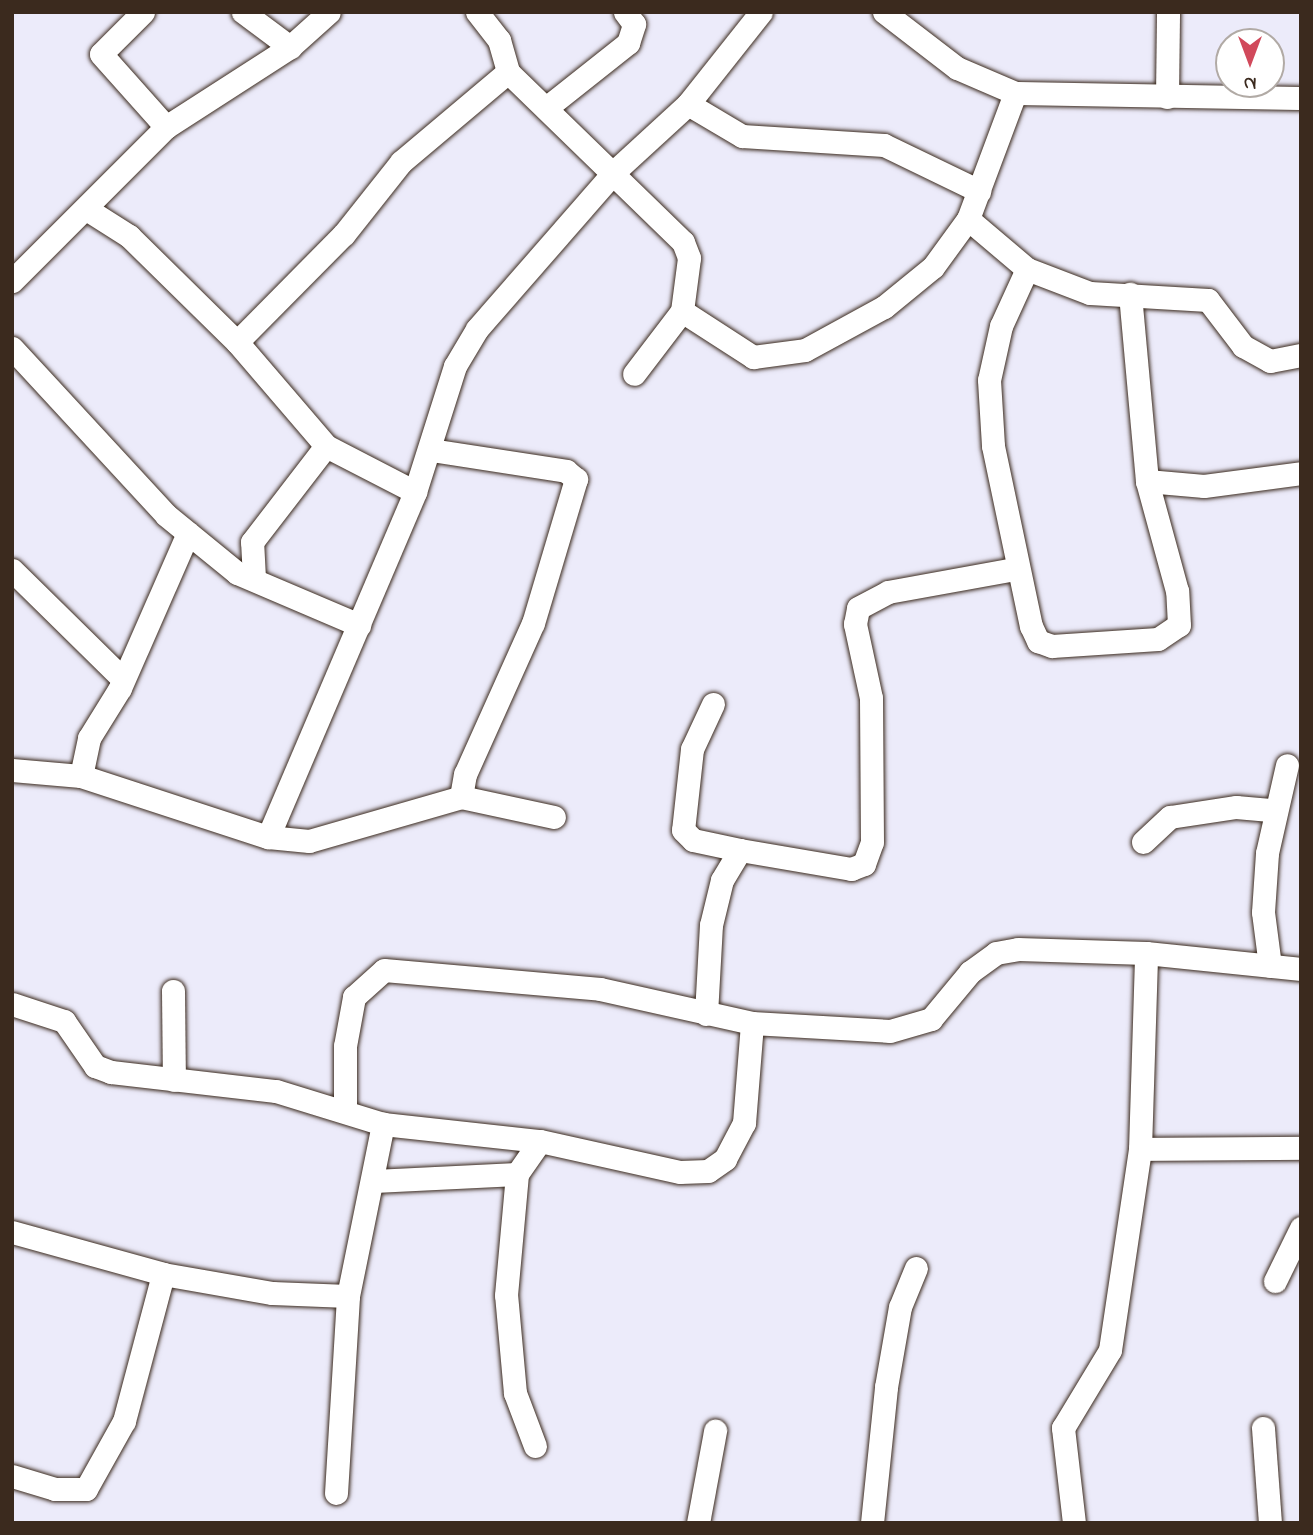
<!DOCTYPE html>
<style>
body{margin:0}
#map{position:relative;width:1313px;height:1535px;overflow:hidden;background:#ecebfa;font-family:"Indie Flower",sans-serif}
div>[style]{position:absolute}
.roads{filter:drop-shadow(0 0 2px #3b2a1e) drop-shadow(0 0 2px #3b2a1e)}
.minor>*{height:23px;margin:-11.5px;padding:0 11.5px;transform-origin:11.5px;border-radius:11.5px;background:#fff}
span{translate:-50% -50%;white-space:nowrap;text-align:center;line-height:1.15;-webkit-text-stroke:5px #fff;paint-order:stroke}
.frame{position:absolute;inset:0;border:14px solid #3b2a1e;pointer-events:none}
.north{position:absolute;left:1215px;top:28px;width:70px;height:70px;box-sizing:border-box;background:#fff;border:2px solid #b1aaa5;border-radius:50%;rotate:180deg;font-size:19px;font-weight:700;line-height:28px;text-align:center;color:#3b2a1e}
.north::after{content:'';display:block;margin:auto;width:24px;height:32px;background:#d1495b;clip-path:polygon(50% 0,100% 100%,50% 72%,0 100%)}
</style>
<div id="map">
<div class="roads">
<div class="minor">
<div style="left:143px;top:12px;width:59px;rotate:135deg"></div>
<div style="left:101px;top:54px;width:98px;rotate:48.3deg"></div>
<div style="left:243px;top:12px;width:59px;rotate:36.7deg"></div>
<div style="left:477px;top:12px;width:36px;rotate:52deg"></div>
<div style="left:499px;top:40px;width:33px;rotate:74deg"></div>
<div style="left:508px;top:72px;width:244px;rotate:44.2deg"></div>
<div style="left:683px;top:242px;width:17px;rotate:69deg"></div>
<div style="left:689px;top:258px;width:53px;rotate:97.5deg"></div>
<div style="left:682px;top:311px;width:79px;rotate:127.3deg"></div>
<div style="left:884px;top:12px;width:92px;rotate:37.5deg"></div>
<div style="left:957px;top:68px;width:63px;rotate:23.3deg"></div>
<div style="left:1015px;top:93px;width:286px;rotate:1deg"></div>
<div style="left:1167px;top:97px;width:85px;rotate:-89.3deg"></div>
<div style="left:688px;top:104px;width:63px;rotate:30.7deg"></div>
<div style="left:742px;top:136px;width:142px;rotate:3.6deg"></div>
<div style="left:884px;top:145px;width:106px;rotate:25.8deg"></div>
<div style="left:546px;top:108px;width:105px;rotate:-38.4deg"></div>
<div style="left:628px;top:43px;width:20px;rotate:-72deg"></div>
<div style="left:634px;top:24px;width:15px;rotate:-127deg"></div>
<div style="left:88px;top:210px;width:49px;rotate:32.4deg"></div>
<div style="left:129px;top:236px;width:151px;rotate:44.5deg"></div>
<div style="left:237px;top:342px;width:137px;rotate:49.4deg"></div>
<div style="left:326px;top:446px;width:100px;rotate:27.3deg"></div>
<div style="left:968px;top:219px;width:77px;rotate:40.3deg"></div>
<div style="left:1027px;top:269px;width:67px;rotate:20.9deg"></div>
<div style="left:1090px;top:293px;width:118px;rotate:3.4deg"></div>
<div style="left:1208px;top:300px;width:58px;rotate:52.7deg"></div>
<div style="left:1243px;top:346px;width:31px;rotate:29deg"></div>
<div style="left:1270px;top:361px;width:32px;rotate:-11deg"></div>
<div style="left:1027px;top:269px;width:63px;rotate:114.5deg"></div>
<div style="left:1001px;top:326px;width:55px;rotate:102.5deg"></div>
<div style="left:989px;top:380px;width:66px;rotate:86.5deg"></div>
<div style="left:993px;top:446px;width:184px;rotate:78.1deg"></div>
<div style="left:1031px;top:626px;width:17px;rotate:65deg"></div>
<div style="left:1038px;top:641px;width:15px;rotate:20deg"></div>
<div style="left:1052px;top:646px;width:106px;rotate:-3.8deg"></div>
<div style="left:1158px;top:639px;width:25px;rotate:-34deg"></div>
<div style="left:1179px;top:625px;width:34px;rotate:-93deg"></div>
<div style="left:1177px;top:591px;width:114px;rotate:-105.3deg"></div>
<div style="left:1147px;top:481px;width:188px;rotate:-95.2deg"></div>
<div style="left:12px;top:281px;width:218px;rotate:-45deg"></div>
<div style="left:166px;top:127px;width:148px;rotate:-32.8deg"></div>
<div style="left:290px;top:47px;width:52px;rotate:-41.9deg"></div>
<div style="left:682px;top:311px;width:85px;rotate:32.9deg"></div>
<div style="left:753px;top:357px;width:52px;rotate:-7.7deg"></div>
<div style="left:805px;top:350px;width:90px;rotate:-28.6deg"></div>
<div style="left:884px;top:307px;width:63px;rotate:-39.2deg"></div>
<div style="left:933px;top:267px;width:59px;rotate:-53.9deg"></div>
<div style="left:968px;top:219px;width:134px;rotate:-69.5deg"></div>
<div style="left:237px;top:342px;width:152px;rotate:-45.3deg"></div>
<div style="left:344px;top:234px;width:92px;rotate:-51.6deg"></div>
<div style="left:401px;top:162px;width:140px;rotate:-40.1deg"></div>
<div style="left:12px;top:348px;width:227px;rotate:47.3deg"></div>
<div style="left:166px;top:515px;width:92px;rotate:39.2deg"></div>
<div style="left:237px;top:573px;width:133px;rotate:23.1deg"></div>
<div style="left:431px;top:450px;width:137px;rotate:8.8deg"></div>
<div style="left:566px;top:471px;width:13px;rotate:39deg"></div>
<div style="left:576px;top:479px;width:150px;rotate:106.6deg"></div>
<div style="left:533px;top:623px;width:166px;rotate:114.2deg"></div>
<div style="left:465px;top:774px;width:23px;rotate:100deg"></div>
<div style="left:461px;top:797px;width:95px;rotate:12.1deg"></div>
<div style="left:1147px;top:481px;width:57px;rotate:5deg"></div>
<div style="left:1204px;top:486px;width:98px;rotate:-7.6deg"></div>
<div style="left:12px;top:570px;width:154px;rotate:44.5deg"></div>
<div style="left:254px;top:578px;width:36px;rotate:-93deg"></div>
<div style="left:252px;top:542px;width:121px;rotate:-52.4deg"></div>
<div style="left:713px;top:704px;width:50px;rotate:115deg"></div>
<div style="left:692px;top:749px;width:81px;rotate:96.3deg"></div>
<div style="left:683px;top:830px;width:14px;rotate:45deg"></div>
<div style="left:693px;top:840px;width:48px;rotate:12deg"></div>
<div style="left:740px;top:850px;width:113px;rotate:9.7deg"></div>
<div style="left:851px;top:869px;width:14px;rotate:-21deg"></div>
<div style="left:864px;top:864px;width:23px;rotate:-70deg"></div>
<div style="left:872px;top:842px;width:144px;rotate:-90.4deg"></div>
<div style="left:871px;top:698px;width:76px;rotate:-102.2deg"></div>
<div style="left:855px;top:624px;width:16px;rotate:-79deg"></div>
<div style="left:858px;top:608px;width:34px;rotate:-28deg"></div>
<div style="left:888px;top:592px;width:129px;rotate:-10.3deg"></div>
<div style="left:12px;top:770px;width:69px;rotate:5deg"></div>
<div style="left:81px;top:776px;width:197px;rotate:18.1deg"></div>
<div style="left:268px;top:837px;width:41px;rotate:5.6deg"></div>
<div style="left:309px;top:841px;width:158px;rotate:-16.1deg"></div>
<div style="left:81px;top:776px;width:39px;rotate:-78deg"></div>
<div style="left:89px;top:738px;width:59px;rotate:-58.2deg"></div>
<div style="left:120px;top:688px;width:169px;rotate:-66.3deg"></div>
<div style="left:268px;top:837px;width:375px;rotate:-66.9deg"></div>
<div style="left:415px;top:492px;width:132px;rotate:-72.4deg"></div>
<div style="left:455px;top:366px;width:43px;rotate:-59.3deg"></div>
<div style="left:477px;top:329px;width:210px;rotate:-48.9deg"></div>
<div style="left:615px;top:171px;width:99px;rotate:-42.5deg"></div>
<div style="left:688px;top:104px;width:117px;rotate:-51.6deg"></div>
<div style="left:1143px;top:842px;width:37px;rotate:-43deg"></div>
<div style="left:1170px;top:817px;width:67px;rotate:-8.6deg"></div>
<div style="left:1236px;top:807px;width:37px;rotate:5deg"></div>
<div style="left:1270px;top:966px;width:54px;rotate:-97.4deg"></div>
<div style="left:1263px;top:912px;width:59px;rotate:-86.1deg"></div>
<div style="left:1267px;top:853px;width:90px;rotate:-77.2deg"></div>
<div style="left:173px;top:991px;width:89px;rotate:89.4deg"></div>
<div style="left:12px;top:1004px;width:55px;rotate:18.1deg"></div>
<div style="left:64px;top:1021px;width:55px;rotate:55.4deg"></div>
<div style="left:95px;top:1066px;width:17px;rotate:21deg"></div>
<div style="left:111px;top:1072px;width:166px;rotate:6.6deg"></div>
<div style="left:276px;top:1091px;width:112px;rotate:17.1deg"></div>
<div style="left:383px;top:1124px;width:158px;rotate:6.2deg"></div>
<div style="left:540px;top:1141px;width:143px;rotate:12.5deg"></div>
<div style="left:680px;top:1172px;width:28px;rotate:-2deg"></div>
<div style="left:708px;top:1171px;width:21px;rotate:-35deg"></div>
<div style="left:725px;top:1159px;width:41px;rotate:-62.2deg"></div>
<div style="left:744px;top:1123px;width:100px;rotate:-85.4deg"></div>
<div style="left:706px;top:1014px;width:89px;rotate:-86.8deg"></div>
<div style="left:711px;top:925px;width:46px;rotate:-76.3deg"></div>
<div style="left:722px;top:880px;width:35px;rotate:-59deg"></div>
<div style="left:345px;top:1109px;width:63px;rotate:-90deg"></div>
<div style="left:345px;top:1046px;width:50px;rotate:-79.6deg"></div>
<div style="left:354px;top:997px;width:40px;rotate:-42deg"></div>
<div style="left:384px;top:970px;width:217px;rotate:5deg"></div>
<div style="left:600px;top:989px;width:156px;rotate:12.6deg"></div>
<div style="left:752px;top:1023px;width:138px;rotate:3.3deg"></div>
<div style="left:890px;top:1031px;width:43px;rotate:-16.3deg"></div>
<div style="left:931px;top:1019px;width:61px;rotate:-50.3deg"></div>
<div style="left:970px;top:972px;width:32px;rotate:-36deg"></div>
<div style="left:996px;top:953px;width:22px;rotate:-10deg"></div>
<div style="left:1018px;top:949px;width:128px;rotate:1.8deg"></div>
<div style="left:1146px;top:953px;width:156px;rotate:5.9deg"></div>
<div style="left:1140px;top:1149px;width:161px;rotate:-0.4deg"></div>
<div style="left:374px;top:1181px;width:143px;rotate:-2.8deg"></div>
<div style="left:12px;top:1232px;width:157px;rotate:15.5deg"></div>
<div style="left:163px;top:1274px;width:111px;rotate:9.9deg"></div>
<div style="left:272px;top:1293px;width:76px;rotate:2.3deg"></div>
<div style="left:1275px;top:1281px;width:59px;rotate:-63.9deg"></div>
<div style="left:1263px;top:1428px;width:95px;rotate:85.8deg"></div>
<div style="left:535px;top:1446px;width:57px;rotate:-110.7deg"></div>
<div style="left:515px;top:1393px;width:98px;rotate:-95.2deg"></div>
<div style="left:506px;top:1295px;width:121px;rotate:-84.8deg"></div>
<div style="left:517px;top:1174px;width:40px;rotate:-55.1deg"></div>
<div style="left:12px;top:1476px;width:45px;rotate:16.8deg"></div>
<div style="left:55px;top:1489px;width:31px"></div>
<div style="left:86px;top:1489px;width:78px;rotate:-60.8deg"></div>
<div style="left:124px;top:1421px;width:152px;rotate:-75.1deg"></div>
<div style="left:336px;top:1493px;width:197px;rotate:-86.5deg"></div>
<div style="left:348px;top:1296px;width:176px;rotate:-78.5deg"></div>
<div style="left:698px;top:1523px;width:94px;rotate:-79.5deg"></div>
<div style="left:872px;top:1523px;width:137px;rotate:-84.1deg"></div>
<div style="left:886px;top:1387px;width:81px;rotate:-80.1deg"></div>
<div style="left:900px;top:1307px;width:42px;rotate:-67.7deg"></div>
<div style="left:1074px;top:1523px;width:96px;rotate:-96.6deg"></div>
<div style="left:1063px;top:1428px;width:91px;rotate:-58.9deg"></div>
<div style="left:1110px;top:1350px;width:203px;rotate:-81.5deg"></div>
<div style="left:1140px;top:1149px;width:196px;rotate:-88.2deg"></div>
</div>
</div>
<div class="frame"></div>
<div class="north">N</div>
</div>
